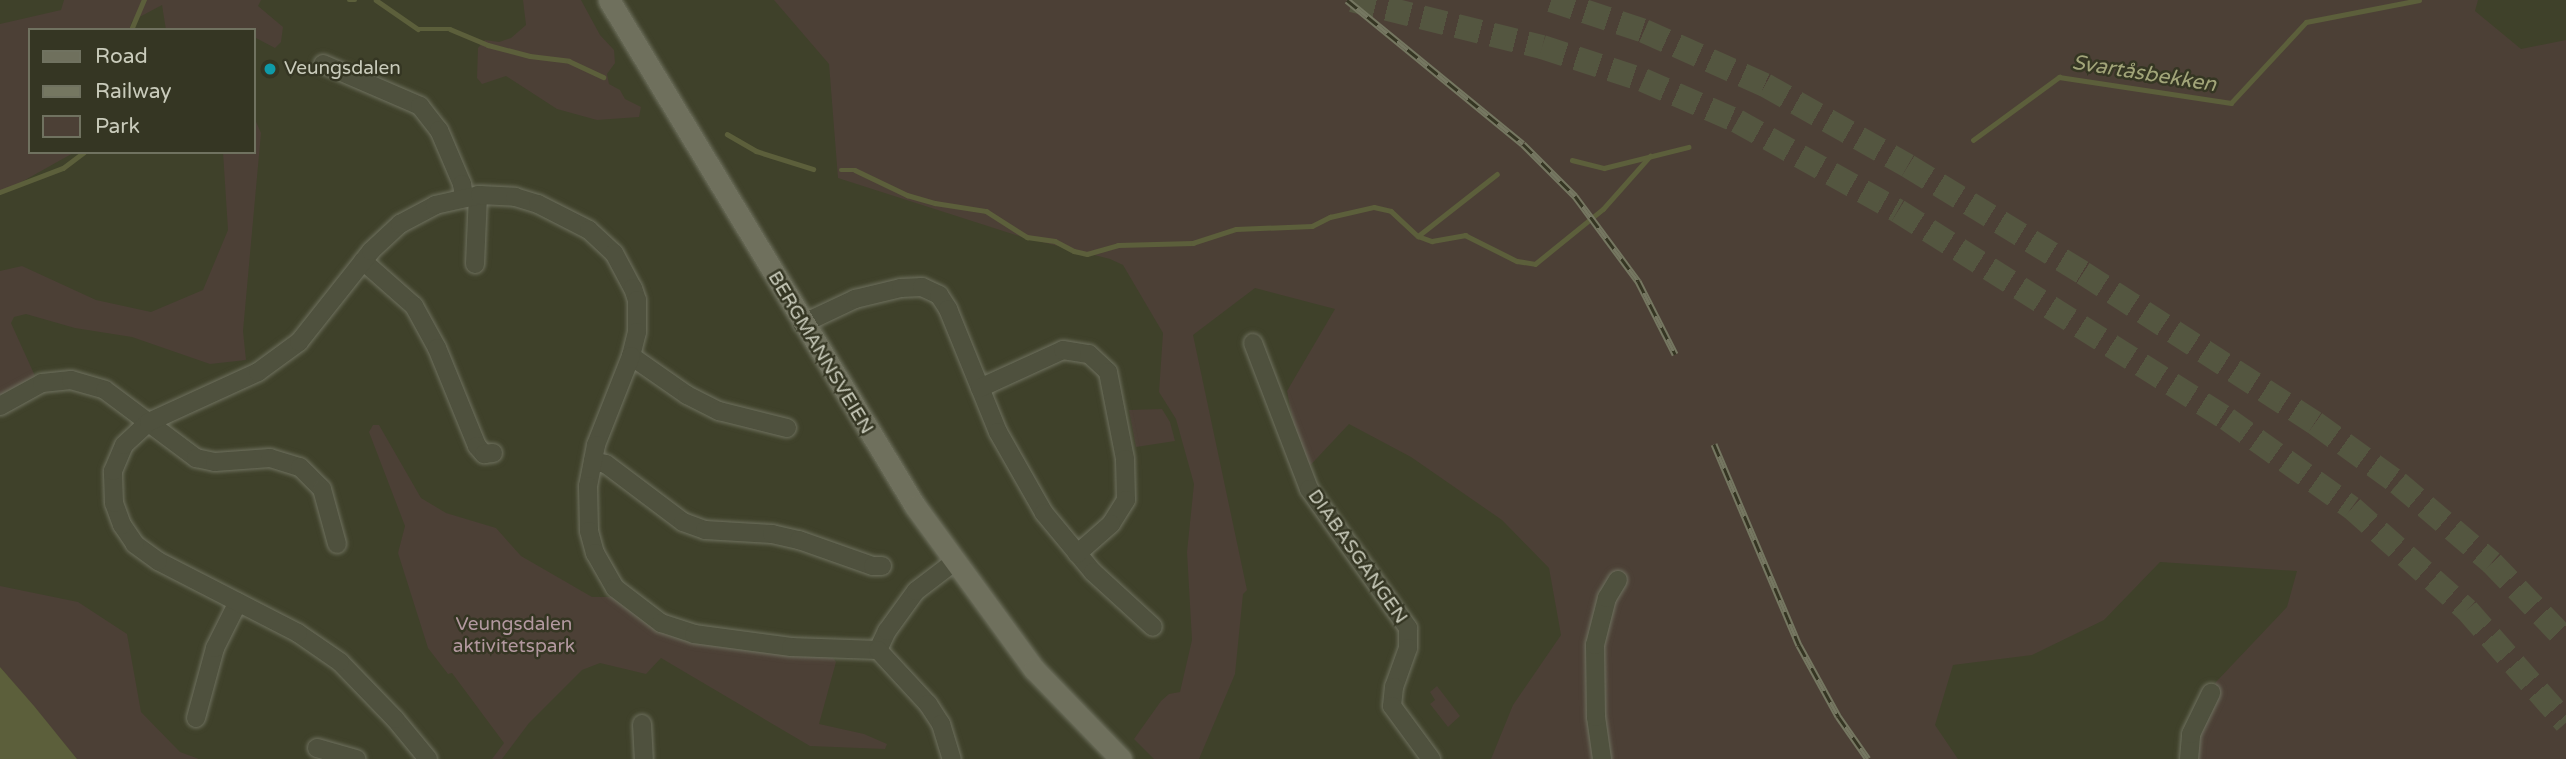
<!DOCTYPE html>
<meta charset="utf-8">
<style>
body{margin:0}
#map{position:relative;width:2566px;height:759px;overflow:hidden;background:#3f412a;font-family:"Varela Round",sans-serif}
div>[style]{position:absolute}
.green>*{inset:0;background:#4c4036}
.water>*{inset:0;background:#5c5f3b}
.stream>*{height:4.5px;margin:-2.25px;padding:0 2.25px;transform-origin:2.25px;border-radius:2.25px;background:#5c5f3b}
.highway-tunnel>*{height:24px;margin-top:-12px;transform-origin:0;background:repeating-linear-gradient(90deg,#545640 0 24px,transparent 0 36px)}
.roads{filter:drop-shadow(0 0 2px #6f715f) drop-shadow(0 0 2px #6f715f)}
.minor>*{height:18px;margin:-9px;padding:0 9px;transform-origin:9px;border-radius:9px;background:#4f513e}
.major>*{height:21px;margin:-10.5px;padding:0 10.5px;transform-origin:10.5px;border-radius:10.5px;background:#6f705d}
.rail>*{height:7px;margin-top:-3.5px;transform-origin:0;background:repeating-linear-gradient(90deg,#353623 0 13px,#757761 0 26px);box-sizing:border-box;border-block:2px solid #757761}
.dots>*{width:19px;height:19px;translate:-50% -50%;box-sizing:border-box;border:4px solid #353623;border-radius:50%}
span{translate:-50% -50%;white-space:nowrap;text-align:center;line-height:1.15;-webkit-text-stroke:5px #353623;paint-order:stroke}
.poi-label{font-size:19px;color:#c9cbbb}
.left{translate:0 -50%;text-align:left}
.street-label{font-size:19px;color:#c9cbbb}
.park-label{font-size:19px;color:#b2989f}
.water-label{font-size:21px;color:#a2a579;font-style:italic}
.legend{position:absolute;left:28px;top:28px;width:228px;height:126px;box-sizing:border-box;background:#353623;border:2px solid #707260;margin:0;padding:9px 12px;list-style:none;font-size:21px;color:#c9cbbb}
.legend li{display:flex;align-items:center;gap:14px;height:35px}
.legend b{width:35px;border:2px solid #707260}
</style>
<div id="map">
<div class="green">
<div style="clip-path:polygon(64px 0,261px 0,258px 6px,283px 27px,281px 42px,275px 48px,254px 37px,254px 30px,166px 30px,162px 5px,132px 21px,129px 30px,30px 30px,30px 152px,75px 152px,0 194px,0 24px,61px 10px)"></div>
<div style="clip-path:polygon(523px 0,581px 0,600px 35px,614px 50px,615px 63px,607px 74px,609px 84px,620px 90px,625px 99px,641px 107px,639px 117px,597px 120px,557px 109px,506px 76px,482px 84px,477px 78px,478px 48px,485px 40px,499px 42px,511px 38px,526px 25px)"></div>
<div style="clip-path:polygon(774px 0,2478px 0,2475px 11px,2521px 49px,2566px 40px,2566px 759px,2198px 759px,2203px 712px,2216px 682px,2287px 607px,2297px 571px,2160px 562px,2104px 620px,2032px 655px,1953px 665px,1935px 725px,1958px 759px,1491px 759px,1513px 705px,1561px 635px,1549px 568px,1502px 520px,1411px 457px,1349px 424px,1303px 473px,1287px 391px,1335px 309px,1255px 288px,1193px 335px,1247px 590px,1243px 594px,1235px 674px,1199px 759px,1154px 759px,1134px 739px,1161px 701px,1169px 694px,1180px 692px,1192px 640px,1187px 552px,1194px 484px,1176px 419px,1159px 392px,1163px 333px,1123px 265px,1110px 259px,1022px 237px,838px 178px,829px 64px)"></div>
<div style="clip-path:polygon(254px 117px,261px 133px,243px 331px,246px 360px,210px 364px,132px 337px,75px 328px,26px 314px,14px 317px,11px 323px,35px 376px,30px 385px,0 395px,0 271px,22px 266px,96px 300px,151px 312px,203px 290px,228px 230px,223px 152px,254px 152px)"></div>
<div style="clip-path:polygon(1162px 409px,1170px 422px,1175px 441px,1136px 447px,1129px 410px)"></div>
<div style="clip-path:polygon(373px 425px,379px 425px,421px 498px,446px 513px,496px 528px,521px 556px,592px 597px,615px 597px,692px 641px,833px 658px,836px 662px,819px 724px,864px 734px,887px 744px,885px 749px,810px 746px,661px 658px,646px 674px,600px 663px,582px 670px,529px 723px,502px 759px,492px 759px,504px 743px,452px 673px,448px 674px,428px 648px,398px 553px,405px 526px,369px 432px)"></div>
<div style="clip-path:polygon(0 586px,78px 602px,127px 634px,141px 712px,180px 752px,199px 759px,77px 759px,0 667px)"></div>
<div style="clip-path:polygon(1437px 686px,1460px 716px,1448px 727px,1430px 704px,1435px 700px,1430px 692px)"></div>
</div>
<div class="water">
<div style="clip-path:polygon(0 667px,34px 706px,77px 759px,0 759px)"></div>
</div>
<div class="stream">
<div style="left:349px;top:0;width:6px"></div>
<div style="left:376px;top:0;width:51px;rotate:34.6deg"></div>
<div style="left:418px;top:29px;width:32px"></div>
<div style="left:450px;top:29px;width:41px;rotate:22.8deg"></div>
<div style="left:488px;top:45px;width:43px;rotate:14.7deg"></div>
<div style="left:530px;top:56px;width:39px;rotate:7deg"></div>
<div style="left:569px;top:61px;width:38px;rotate:25deg"></div>
<div style="left:131px;top:30px;width:33px;rotate:-67deg"></div>
<div style="left:727px;top:134px;width:34px;rotate:30deg"></div>
<div style="left:756px;top:151px;width:60px;rotate:17.5deg"></div>
<div style="left:1973px;top:140px;width:107px;rotate:-36.2deg"></div>
<div style="left:2059px;top:77px;width:174px;rotate:8.6deg"></div>
<div style="left:2231px;top:103px;width:110px;rotate:-47.2deg"></div>
<div style="left:2306px;top:22px;width:115px;rotate:-11deg"></div>
<div style="left:1572px;top:160px;width:33px;rotate:14deg"></div>
<div style="left:1604px;top:168px;width:87px;rotate:-14deg"></div>
<div style="left:841px;top:170px;width:14px"></div>
<div style="left:855px;top:170px;width:58px;rotate:25.7deg"></div>
<div style="left:907px;top:195px;width:29px;rotate:16deg"></div>
<div style="left:935px;top:203px;width:52px;rotate:8.9deg"></div>
<div style="left:986px;top:211px;width:49px;rotate:32.4deg"></div>
<div style="left:1027px;top:237px;width:28px;rotate:8deg"></div>
<div style="left:1055px;top:241px;width:21px;rotate:28deg"></div>
<div style="left:1074px;top:251px;width:13px;rotate:13deg"></div>
<div style="left:1087px;top:254px;width:32px;rotate:-16deg"></div>
<div style="left:1118px;top:245px;width:75px;rotate:-1.5deg"></div>
<div style="left:1193px;top:243px;width:45px;rotate:-18deg"></div>
<div style="left:1236px;top:229px;width:76px;rotate:-2.3deg"></div>
<div style="left:1312px;top:226px;width:20px;rotate:-27deg"></div>
<div style="left:1330px;top:217px;width:45px;rotate:-12.8deg"></div>
<div style="left:1374px;top:207px;width:17px;rotate:13deg"></div>
<div style="left:1391px;top:211px;width:37px;rotate:43deg"></div>
<div style="left:1418px;top:236px;width:15px;rotate:20deg"></div>
<div style="left:1432px;top:241px;width:34px;rotate:-10deg"></div>
<div style="left:1465px;top:235px;width:58px;rotate:26.6deg"></div>
<div style="left:1517px;top:261px;width:18px;rotate:9deg"></div>
<div style="left:1535px;top:264px;width:87px;rotate:-39deg"></div>
<div style="left:1603px;top:209px;width:71px;rotate:-48.4deg"></div>
<div style="left:0;top:192px;width:67px;rotate:-20.9deg"></div>
<div style="left:63px;top:168px;width:26px;rotate:-37deg"></div>
<div style="left:1418px;top:236px;width:100px;rotate:-38.1deg"></div>
</div>
<div class="highway-tunnel">
<div style="left:1352px;top:0;width:196px;rotate:13.9deg"></div>
<div style="left:1542px;top:47px;width:106px;rotate:18.1deg"></div>
<div style="left:1643px;top:80px;width:103px;rotate:23.6deg"></div>
<div style="left:1737px;top:121px;width:184px;rotate:29.2deg"></div>
<div style="left:1898px;top:211px;width:389px;rotate:32.3deg"></div>
<div style="left:2227px;top:419px;width:153px;rotate:35.5deg"></div>
<div style="left:2352px;top:508px;width:154px;rotate:41.6deg"></div>
<div style="left:2467px;top:610px;width:150px;rotate:48.8deg"></div>
<div style="left:1551px;top:0;width:98px;rotate:18.4deg"></div>
<div style="left:1644px;top:31px;width:133px;rotate:24.1deg"></div>
<div style="left:1765px;top:85px;width:164px;rotate:29.5deg"></div>
<div style="left:1908px;top:166px;width:205px;rotate:31.4deg"></div>
<div style="left:2083px;top:273px;width:276px;rotate:32.9deg"></div>
<div style="left:2315px;top:423px;width:102px;rotate:35.9deg"></div>
<div style="left:2398px;top:483px;width:123px;rotate:40.4deg"></div>
<div style="left:2492px;top:563px;width:107px;rotate:46.1deg"></div>
</div>
<div class="roads">
<div class="minor">
<div style="left:323px;top:64px;width:106px;rotate:23.4deg"></div>
<div style="left:420px;top:106px;width:31px;rotate:52deg"></div>
<div style="left:439px;top:130px;width:59px;rotate:66.9deg"></div>
<div style="left:462px;top:184px;width:12px;rotate:81deg"></div>
<div style="left:363px;top:261px;width:68px;rotate:41.4deg"></div>
<div style="left:414px;top:306px;width:48px;rotate:61.3deg"></div>
<div style="left:437px;top:348px;width:106px;rotate:67.8deg"></div>
<div style="left:477px;top:446px;width:11px;rotate:49deg"></div>
<div style="left:484px;top:454px;width:9px;rotate:-6deg"></div>
<div style="left:475px;top:264px;width:69px;rotate:-87.5deg"></div>
<div style="left:802px;top:324px;width:59px;rotate:-25.3deg"></div>
<div style="left:855px;top:299px;width:47px;rotate:-13.4deg"></div>
<div style="left:901px;top:288px;width:21px;rotate:-3deg"></div>
<div style="left:922px;top:287px;width:19px;rotate:25deg"></div>
<div style="left:939px;top:295px;width:17px;rotate:57deg"></div>
<div style="left:948px;top:309px;width:133px;rotate:67.9deg"></div>
<div style="left:998px;top:432px;width:93px;rotate:60.4deg"></div>
<div style="left:1044px;top:513px;width:77px;rotate:50.3deg"></div>
<div style="left:1093px;top:572px;width:81px;rotate:42.5deg"></div>
<div style="left:1253px;top:343px;width:156px;rotate:69deg"></div>
<div style="left:1309px;top:489px;width:171px;rotate:54.5deg"></div>
<div style="left:1408px;top:628px;width:20px;rotate:90deg"></div>
<div style="left:1408px;top:648px;width:41px;rotate:109.7deg"></div>
<div style="left:1394px;top:687px;width:19px;rotate:96deg"></div>
<div style="left:1392px;top:706px;width:66px;rotate:53.7deg"></div>
<div style="left:631px;top:356px;width:68px;rotate:34.9deg"></div>
<div style="left:687px;top:395px;width:36px;rotate:27deg"></div>
<div style="left:719px;top:411px;width:70px;rotate:14deg"></div>
<div style="left:980px;top:388px;width:91px;rotate:-24.6deg"></div>
<div style="left:1063px;top:350px;width:26px;rotate:9deg"></div>
<div style="left:1089px;top:354px;width:26px;rotate:43deg"></div>
<div style="left:1108px;top:372px;width:89px;rotate:78.9deg"></div>
<div style="left:1125px;top:459px;width:41px;rotate:88.6deg"></div>
<div style="left:1126px;top:500px;width:28px;rotate:122deg"></div>
<div style="left:1111px;top:524px;width:45px;rotate:138.6deg"></div>
<div style="left:0;top:406px;width:48px;rotate:-28.7deg"></div>
<div style="left:42px;top:383px;width:29px;rotate:-6deg"></div>
<div style="left:71px;top:380px;width:35px;rotate:16deg"></div>
<div style="left:105px;top:390px;width:114px;rotate:36.8deg"></div>
<div style="left:196px;top:458px;width:19px;rotate:12deg"></div>
<div style="left:215px;top:462px;width:55px;rotate:-4.2deg"></div>
<div style="left:270px;top:458px;width:31px;rotate:17deg"></div>
<div style="left:300px;top:467px;width:31px;rotate:45deg"></div>
<div style="left:322px;top:489px;width:57px;rotate:74.7deg"></div>
<div style="left:593px;top:461px;width:13px;rotate:13deg"></div>
<div style="left:606px;top:464px;width:96px;rotate:37deg"></div>
<div style="left:683px;top:522px;width:23px;rotate:20deg"></div>
<div style="left:705px;top:530px;width:67px;rotate:3.4deg"></div>
<div style="left:772px;top:534px;width:28px;rotate:13deg"></div>
<div style="left:799px;top:540px;width:78px;rotate:19.4deg"></div>
<div style="left:873px;top:566px;width:9px"></div>
<div style="left:878px;top:650px;width:21px;rotate:-65deg"></div>
<div style="left:887px;top:631px;width:49px;rotate:-54.1deg"></div>
<div style="left:916px;top:591px;width:48px;rotate:-37.3deg"></div>
<div style="left:196px;top:718px;width:73px;rotate:-74.8deg"></div>
<div style="left:215px;top:648px;width:51px;rotate:-63.4deg"></div>
<div style="left:642px;top:724px;width:35px;rotate:87deg"></div>
<div style="left:317px;top:748px;width:41px;rotate:15.8deg"></div>
<div style="left:428px;top:759px;width:52px;rotate:-129.5deg"></div>
<div style="left:395px;top:719px;width:79px;rotate:-134deg"></div>
<div style="left:340px;top:662px;width:51px;rotate:-145.4deg"></div>
<div style="left:298px;top:633px;width:157px;rotate:-152.8deg"></div>
<div style="left:158px;top:561px;width:29px;rotate:-144deg"></div>
<div style="left:135px;top:544px;width:23px;rotate:-124deg"></div>
<div style="left:122px;top:525px;width:23px;rotate:-110deg"></div>
<div style="left:114px;top:503px;width:32px;rotate:-92deg"></div>
<div style="left:113px;top:471px;width:28px;rotate:-67deg"></div>
<div style="left:124px;top:445px;width:34px;rotate:-43deg"></div>
<div style="left:149px;top:422px;width:120px;rotate:-24.6deg"></div>
<div style="left:258px;top:372px;width:51px;rotate:-36.2deg"></div>
<div style="left:299px;top:342px;width:116px;rotate:-51.6deg"></div>
<div style="left:371px;top:251px;width:40px;rotate:-43deg"></div>
<div style="left:400px;top:224px;width:40px;rotate:-28deg"></div>
<div style="left:435px;top:205px;width:46px;rotate:-12.5deg"></div>
<div style="left:480px;top:195px;width:35px;rotate:3deg"></div>
<div style="left:515px;top:197px;width:24px;rotate:17deg"></div>
<div style="left:538px;top:204px;width:57px;rotate:27deg"></div>
<div style="left:589px;top:230px;width:34px;rotate:43deg"></div>
<div style="left:614px;top:253px;width:40px;rotate:62deg"></div>
<div style="left:633px;top:288px;width:13px;rotate:72deg"></div>
<div style="left:637px;top:300px;width:32px;rotate:90deg"></div>
<div style="left:637px;top:332px;width:25px;rotate:104deg"></div>
<div style="left:631px;top:356px;width:96px;rotate:111.5deg"></div>
<div style="left:596px;top:445px;width:42px;rotate:101deg"></div>
<div style="left:588px;top:486px;width:45px;rotate:88.7deg"></div>
<div style="left:589px;top:531px;width:23px;rotate:75deg"></div>
<div style="left:595px;top:553px;width:40px;rotate:60.3deg"></div>
<div style="left:615px;top:588px;width:58px;rotate:37.3deg"></div>
<div style="left:661px;top:623px;width:35px;rotate:18deg"></div>
<div style="left:694px;top:634px;width:98px;rotate:7.6deg"></div>
<div style="left:791px;top:647px;width:87px;rotate:2deg"></div>
<div style="left:878px;top:650px;width:74px;rotate:47.2deg"></div>
<div style="left:928px;top:704px;width:24px;rotate:57deg"></div>
<div style="left:941px;top:724px;width:37px;rotate:73deg"></div>
<div style="left:1602px;top:759px;width:42px;rotate:-98.1deg"></div>
<div style="left:1596px;top:717px;width:72px;rotate:-90.8deg"></div>
<div style="left:1595px;top:645px;width:49px;rotate:-75.7deg"></div>
<div style="left:1607px;top:598px;width:21px;rotate:-59deg"></div>
<div style="left:2189px;top:759px;width:25px;rotate:-85deg"></div>
<div style="left:2191px;top:734px;width:46px;rotate:-64deg"></div>
</div>
<div class="major">
<div style="left:609px;top:0;width:591px;rotate:58.84deg"></div>
<div style="left:915px;top:506px;width:202px;rotate:53.9deg"></div>
<div style="left:1034px;top:669px;width:125px;rotate:46deg"></div>
</div>
</div>
<div class="rail">
<div style="left:1347px;top:0;width:227px;rotate:39.3deg"></div>
<div style="left:1523px;top:144px;width:74px;rotate:45deg"></div>
<div style="left:1575px;top:196px;width:106px;rotate:53.5deg"></div>
<div style="left:1638px;top:281px;width:82px;rotate:63.1deg"></div>
<div style="left:1714px;top:444px;width:218px;rotate:67.1deg"></div>
<div style="left:1799px;top:645px;width:81px;rotate:61.2deg"></div>
<div style="left:1838px;top:716px;width:52px;rotate:55.1deg"></div>
</div>
<div class="dots">
<div style="left:270px;top:69px;background:#0f9aa8"></div>
</div>
<div class="poi-label">
<span class="left" style="left:284px;top:69px">Veungsdalen</span>
</div>
<div class="street-label">
<span style="left:820px;top:353px;rotate:59deg">BERGMANNSVEIEN</span>
<span style="left:1357px;top:557px;rotate:55deg">DIABASGANGEN</span>
</div>
<div class="park-label">
<span style="left:514px;top:636px">Veungsdalen<br>aktivitetspark</span>
</div>
<div class="water-label">
<span style="left:2144px;top:74px;rotate:9deg">Svartåsbekken</span>
</div>
<ul class="legend">
<li><b style="height:9px;background:#6f705d"></b>Road</li>
<li><b style="height:9px;background:#757761"></b>Railway</li>
<li><b style="height:19px;background:#4c4036"></b>Park</li>
</ul>
</div>
